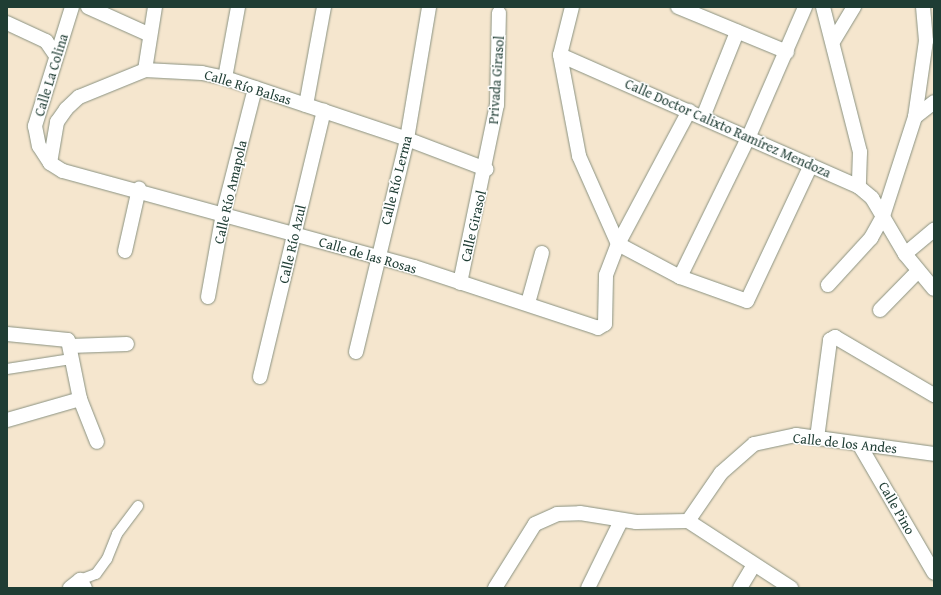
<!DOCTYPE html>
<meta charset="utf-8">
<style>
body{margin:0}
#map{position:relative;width:941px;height:595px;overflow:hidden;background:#f5e6ce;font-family:"Gentium Book Plus",serif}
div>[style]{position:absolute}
.roads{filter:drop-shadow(0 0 1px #8a9281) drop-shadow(0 0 1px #8a9281)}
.pedestrian>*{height:10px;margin:-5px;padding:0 5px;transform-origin:5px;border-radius:5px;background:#fff}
.minor>*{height:14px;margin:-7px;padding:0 7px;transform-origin:7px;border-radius:7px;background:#fff}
span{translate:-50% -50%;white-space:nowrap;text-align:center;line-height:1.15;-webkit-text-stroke:3px #fff;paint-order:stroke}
.street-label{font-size:14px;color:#1f3d34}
.frame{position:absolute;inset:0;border:8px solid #1f3d34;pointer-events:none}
</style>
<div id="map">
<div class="roads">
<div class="pedestrian">
<div style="left:7px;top:369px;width:65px;rotate:-8.9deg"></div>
<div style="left:80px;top:580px;width:17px;rotate:-21deg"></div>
<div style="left:96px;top:574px;width:19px;rotate:-54deg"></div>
<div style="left:107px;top:559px;width:27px;rotate:-68deg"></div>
<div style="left:117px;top:534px;width:35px;rotate:-53deg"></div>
</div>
<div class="minor">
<div style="left:72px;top:7px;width:125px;rotate:107.3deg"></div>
<div style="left:35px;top:126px;width:20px;rotate:79deg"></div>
<div style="left:39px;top:146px;width:20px;rotate:57deg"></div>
<div style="left:50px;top:163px;width:15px;rotate:32deg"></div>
<div style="left:63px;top:171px;width:364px;rotate:15.3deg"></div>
<div style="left:414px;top:267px;width:194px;rotate:18.3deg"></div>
<div style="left:598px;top:328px;width:8px;rotate:-30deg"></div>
<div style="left:605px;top:324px;width:49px;rotate:-88.8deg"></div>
<div style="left:606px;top:275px;width:33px;rotate:-69deg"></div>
<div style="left:618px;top:244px;width:151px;rotate:-61.9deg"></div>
<div style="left:88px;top:7px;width:68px;rotate:24.3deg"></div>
<div style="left:572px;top:7px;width:49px;rotate:104deg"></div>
<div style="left:560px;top:55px;width:103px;rotate:79.3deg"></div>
<div style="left:579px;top:156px;width:96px;rotate:66.1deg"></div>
<div style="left:618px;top:244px;width:70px;rotate:28deg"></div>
<div style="left:680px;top:277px;width:71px;rotate:19.7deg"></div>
<div style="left:747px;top:301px;width:150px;rotate:-64.8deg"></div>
<div style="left:678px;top:7px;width:118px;rotate:22.4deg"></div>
<div style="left:823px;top:7px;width:150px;rotate:75.7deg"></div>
<div style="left:860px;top:152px;width:35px;rotate:92deg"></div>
<div style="left:7px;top:23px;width:43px;rotate:24.8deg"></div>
<div style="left:46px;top:41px;width:18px;rotate:56deg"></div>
<div style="left:834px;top:40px;width:39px;rotate:-59deg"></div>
<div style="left:560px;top:55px;width:327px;rotate:23.8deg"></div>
<div style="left:859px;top:187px;width:17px;rotate:40deg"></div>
<div style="left:872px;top:198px;width:65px;rotate:59.5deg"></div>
<div style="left:905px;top:254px;width:45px;rotate:50.4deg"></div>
<div style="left:145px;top:70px;width:64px;rotate:-81deg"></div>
<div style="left:225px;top:78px;width:72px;rotate:-79.6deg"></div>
<div style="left:306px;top:105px;width:100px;rotate:-79.6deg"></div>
<div style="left:703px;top:117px;width:92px;rotate:-68.2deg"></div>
<div style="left:915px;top:117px;width:24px;rotate:-38deg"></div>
<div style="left:50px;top:163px;width:42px;rotate:-80.3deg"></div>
<div style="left:57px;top:122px;width:16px;rotate:-55deg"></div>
<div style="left:66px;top:109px;width:18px;rotate:-43deg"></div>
<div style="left:79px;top:97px;width:71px;rotate:-22.2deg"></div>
<div style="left:145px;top:70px;width:57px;rotate:3deg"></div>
<div style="left:202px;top:73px;width:24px;rotate:12deg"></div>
<div style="left:225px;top:78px;width:192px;rotate:18.5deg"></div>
<div style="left:407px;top:139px;width:85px;rotate:20.8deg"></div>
<div style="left:125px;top:251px;width:64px;rotate:-77.3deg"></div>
<div style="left:905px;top:254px;width:38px;rotate:-40deg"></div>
<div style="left:680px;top:277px;width:157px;rotate:-63.9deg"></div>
<div style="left:749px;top:136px;width:141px;rotate:-66.5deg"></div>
<div style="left:460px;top:283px;width:182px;rotate:-78.3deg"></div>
<div style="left:497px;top:105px;width:92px;rotate:-88.8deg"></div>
<div style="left:828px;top:285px;width:64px;rotate:-47.5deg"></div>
<div style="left:871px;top:238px;width:25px;rotate:-61deg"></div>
<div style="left:883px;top:216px;width:104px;rotate:-72.1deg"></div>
<div style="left:915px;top:117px;width:77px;rotate:-81.8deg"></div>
<div style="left:926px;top:41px;width:34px;rotate:-95deg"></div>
<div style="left:208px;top:297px;width:84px;rotate:-79.8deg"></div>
<div style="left:223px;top:214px;width:130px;rotate:-75.7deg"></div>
<div style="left:528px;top:303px;width:52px;rotate:-74.4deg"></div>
<div style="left:880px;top:310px;width:54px;rotate:-45.7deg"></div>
<div style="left:7px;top:334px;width:61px;rotate:5.6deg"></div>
<div style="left:68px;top:340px;width:60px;rotate:78.5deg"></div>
<div style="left:80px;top:399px;width:46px;rotate:68.4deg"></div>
<div style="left:70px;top:346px;width:57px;rotate:-2deg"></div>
<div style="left:356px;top:352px;width:219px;rotate:-76.5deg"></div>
<div style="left:407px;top:139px;width:134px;rotate:-80.5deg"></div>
<div style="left:260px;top:377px;width:274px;rotate:-76.5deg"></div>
<div style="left:7px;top:420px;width:76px;rotate:-16deg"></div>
<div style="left:817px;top:438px;width:99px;rotate:-82.4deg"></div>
<div style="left:830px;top:340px;width:6px;rotate:-31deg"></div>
<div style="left:835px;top:337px;width:115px;rotate:30.4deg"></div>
<div style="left:859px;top:444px;width:149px;rotate:59.8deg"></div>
<div style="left:688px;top:521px;width:123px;rotate:33deg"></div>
<div style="left:70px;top:588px;width:13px;rotate:-39deg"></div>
<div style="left:80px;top:580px;width:9px;rotate:58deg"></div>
<div style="left:495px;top:588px;width:75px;rotate:-58deg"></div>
<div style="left:535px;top:524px;width:24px;rotate:-24deg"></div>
<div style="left:557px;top:514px;width:23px;rotate:-2deg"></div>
<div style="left:580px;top:513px;width:57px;rotate:9.1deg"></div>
<div style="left:636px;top:522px;width:52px;rotate:-1.1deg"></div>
<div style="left:688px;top:521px;width:58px;rotate:-55.5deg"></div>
<div style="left:721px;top:473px;width:44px;rotate:-41.3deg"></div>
<div style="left:754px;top:444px;width:43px;rotate:-12.1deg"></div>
<div style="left:796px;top:435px;width:139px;rotate:7.8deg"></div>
<div style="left:588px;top:588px;width:75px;rotate:-63.8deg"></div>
<div style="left:740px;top:588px;width:27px;rotate:-59deg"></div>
</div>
</div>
<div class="street-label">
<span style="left:51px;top:75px;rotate:-73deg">Calle La Colina</span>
<span style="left:496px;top:80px;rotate:-86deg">Privada Girasol</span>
<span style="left:248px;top:87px;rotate:17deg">Calle Río Balsas</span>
<span style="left:728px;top:128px;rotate:24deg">Calle Doctor Calixto Ramírez Mendoza</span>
<span style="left:396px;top:180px;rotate:-76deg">Calle Río Lerma</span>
<span style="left:230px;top:192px;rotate:-77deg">Calle Río Amapola</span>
<span style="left:473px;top:226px;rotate:-77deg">Calle Girasol</span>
<span style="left:292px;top:244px;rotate:-77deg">Calle Río Azul</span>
<span style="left:368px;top:255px;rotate:16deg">Calle de las Rosas</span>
<span style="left:845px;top:443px;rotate:6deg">Calle de los Andes</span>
<span style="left:897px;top:508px;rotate:60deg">Calle Pino</span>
</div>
<div class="frame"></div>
</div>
